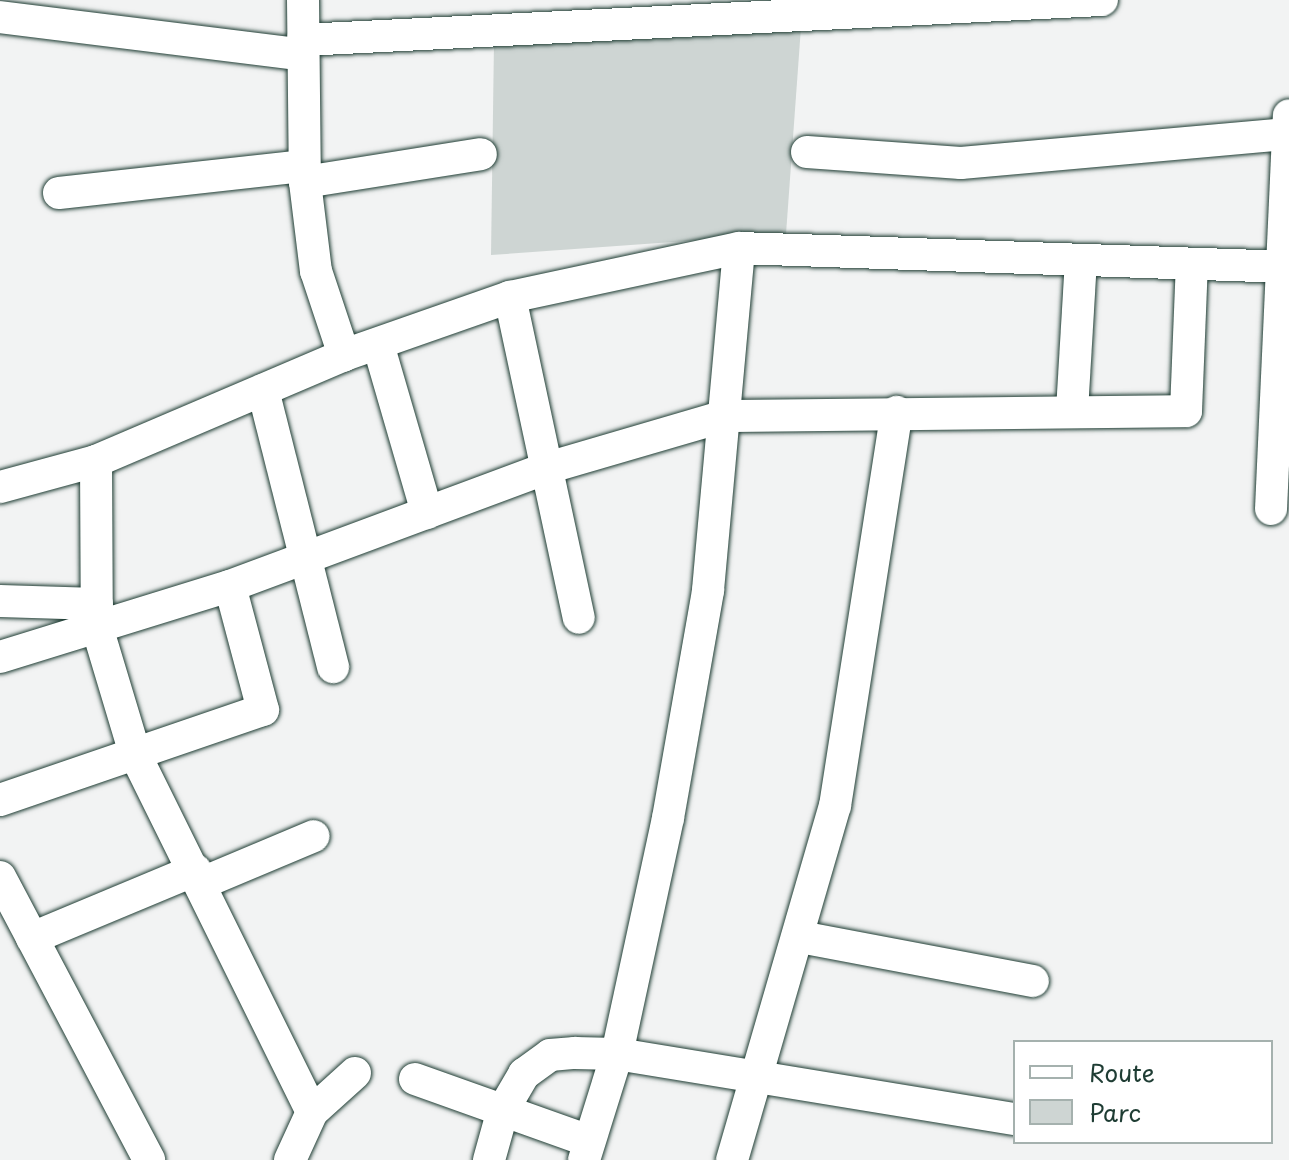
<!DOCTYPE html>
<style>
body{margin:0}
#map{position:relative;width:1289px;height:1160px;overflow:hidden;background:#f2f3f3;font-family:"Playpen Sans",sans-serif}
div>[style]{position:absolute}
.green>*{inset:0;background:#ced5d3}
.roads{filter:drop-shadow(0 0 2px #1f3d34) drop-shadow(0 0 2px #1f3d34)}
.minor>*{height:32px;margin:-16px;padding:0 16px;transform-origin:16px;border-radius:16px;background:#fff}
span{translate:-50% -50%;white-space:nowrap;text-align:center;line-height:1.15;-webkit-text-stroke:7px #fff;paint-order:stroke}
.legend{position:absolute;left:1013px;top:1040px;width:260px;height:104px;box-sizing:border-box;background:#fff;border:2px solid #a5b1ae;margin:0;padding:10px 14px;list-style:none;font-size:24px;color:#1f3d34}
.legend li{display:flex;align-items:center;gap:16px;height:40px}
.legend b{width:40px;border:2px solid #a5b1ae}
</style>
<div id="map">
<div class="green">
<div style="clip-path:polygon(801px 27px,786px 234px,491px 255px,494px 41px)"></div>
</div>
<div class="roads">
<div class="minor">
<div style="left:303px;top:0;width:182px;rotate:89.4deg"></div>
<div style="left:305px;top:182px;width:90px;rotate:83deg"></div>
<div style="left:316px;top:271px;width:89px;rotate:71.6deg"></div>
<div style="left:0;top:17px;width:305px;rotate:7.1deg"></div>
<div style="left:303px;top:40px;width:800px;rotate:-2.87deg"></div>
<div style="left:807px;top:152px;width:154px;rotate:4.1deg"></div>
<div style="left:961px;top:163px;width:328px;rotate:-5.1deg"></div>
<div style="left:305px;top:182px;width:178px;rotate:-9deg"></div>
<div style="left:59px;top:193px;width:247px;rotate:-6.3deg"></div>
<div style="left:510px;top:297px;width:328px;rotate:77.9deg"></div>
<div style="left:378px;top:344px;width:176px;rotate:73.8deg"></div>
<div style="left:263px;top:390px;width:286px;rotate:75.8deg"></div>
<div style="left:1072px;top:411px;width:151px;rotate:-86.6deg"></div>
<div style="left:96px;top:461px;width:166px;rotate:89.7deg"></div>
<div style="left:97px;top:627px;width:133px;rotate:73.3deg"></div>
<div style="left:135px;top:754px;width:399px;rotate:63.7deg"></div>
<div style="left:0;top:487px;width:99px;rotate:-15.2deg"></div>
<div style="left:96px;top:461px;width:270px;rotate:-23.1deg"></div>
<div style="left:344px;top:355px;width:176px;rotate:-19.3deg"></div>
<div style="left:510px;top:297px;width:234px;rotate:-12.1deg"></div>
<div style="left:739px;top:248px;width:550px;rotate:1.98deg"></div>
<div style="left:1271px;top:509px;width:394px;rotate:-87.4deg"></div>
<div style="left:0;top:601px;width:97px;rotate:1.8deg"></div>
<div style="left:0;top:657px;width:241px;rotate:-17.2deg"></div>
<div style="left:230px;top:586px;width:338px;rotate:-20.4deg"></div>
<div style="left:547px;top:468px;width:185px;rotate:-16.3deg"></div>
<div style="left:725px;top:416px;width:461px;rotate:-0.6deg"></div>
<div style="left:1186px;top:411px;width:147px;rotate:-87.7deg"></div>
<div style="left:0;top:800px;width:278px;rotate:-18.9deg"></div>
<div style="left:263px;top:710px;width:128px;rotate:-104.9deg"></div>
<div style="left:0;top:877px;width:320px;rotate:62.2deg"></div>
<div style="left:202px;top:883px;width:121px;rotate:-22.8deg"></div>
<div style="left:800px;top:937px;width:237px;rotate:10.7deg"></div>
<div style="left:32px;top:938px;width:177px;rotate:-22.6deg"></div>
<div style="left:415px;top:1079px;width:185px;rotate:19.6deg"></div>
<div style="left:290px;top:1160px;width:53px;rotate:-65.4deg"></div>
<div style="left:312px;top:1112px;width:58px;rotate:-42.2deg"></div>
<div style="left:489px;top:1160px;width:52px;rotate:-74.4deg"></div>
<div style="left:503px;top:1110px;width:42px;rotate:-59.7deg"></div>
<div style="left:524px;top:1074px;width:32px;rotate:-36deg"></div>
<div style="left:550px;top:1055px;width:25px;rotate:-5deg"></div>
<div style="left:575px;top:1053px;width:42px;rotate:1.4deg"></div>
<div style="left:617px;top:1054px;width:403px;rotate:9.3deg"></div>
<div style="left:584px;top:1160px;width:111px;rotate:-72.7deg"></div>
<div style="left:617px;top:1054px;width:241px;rotate:-77.8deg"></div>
<div style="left:668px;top:818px;width:231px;rotate:-80deg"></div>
<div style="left:708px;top:590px;width:343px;rotate:-84.8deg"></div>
<div style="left:732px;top:1160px;width:369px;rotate:-73.8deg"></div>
<div style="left:835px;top:806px;width:399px;rotate:-81.1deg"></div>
</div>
</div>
<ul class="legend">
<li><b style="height:10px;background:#fff"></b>Route</li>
<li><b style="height:22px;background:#ced5d3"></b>Parc</li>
</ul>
</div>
